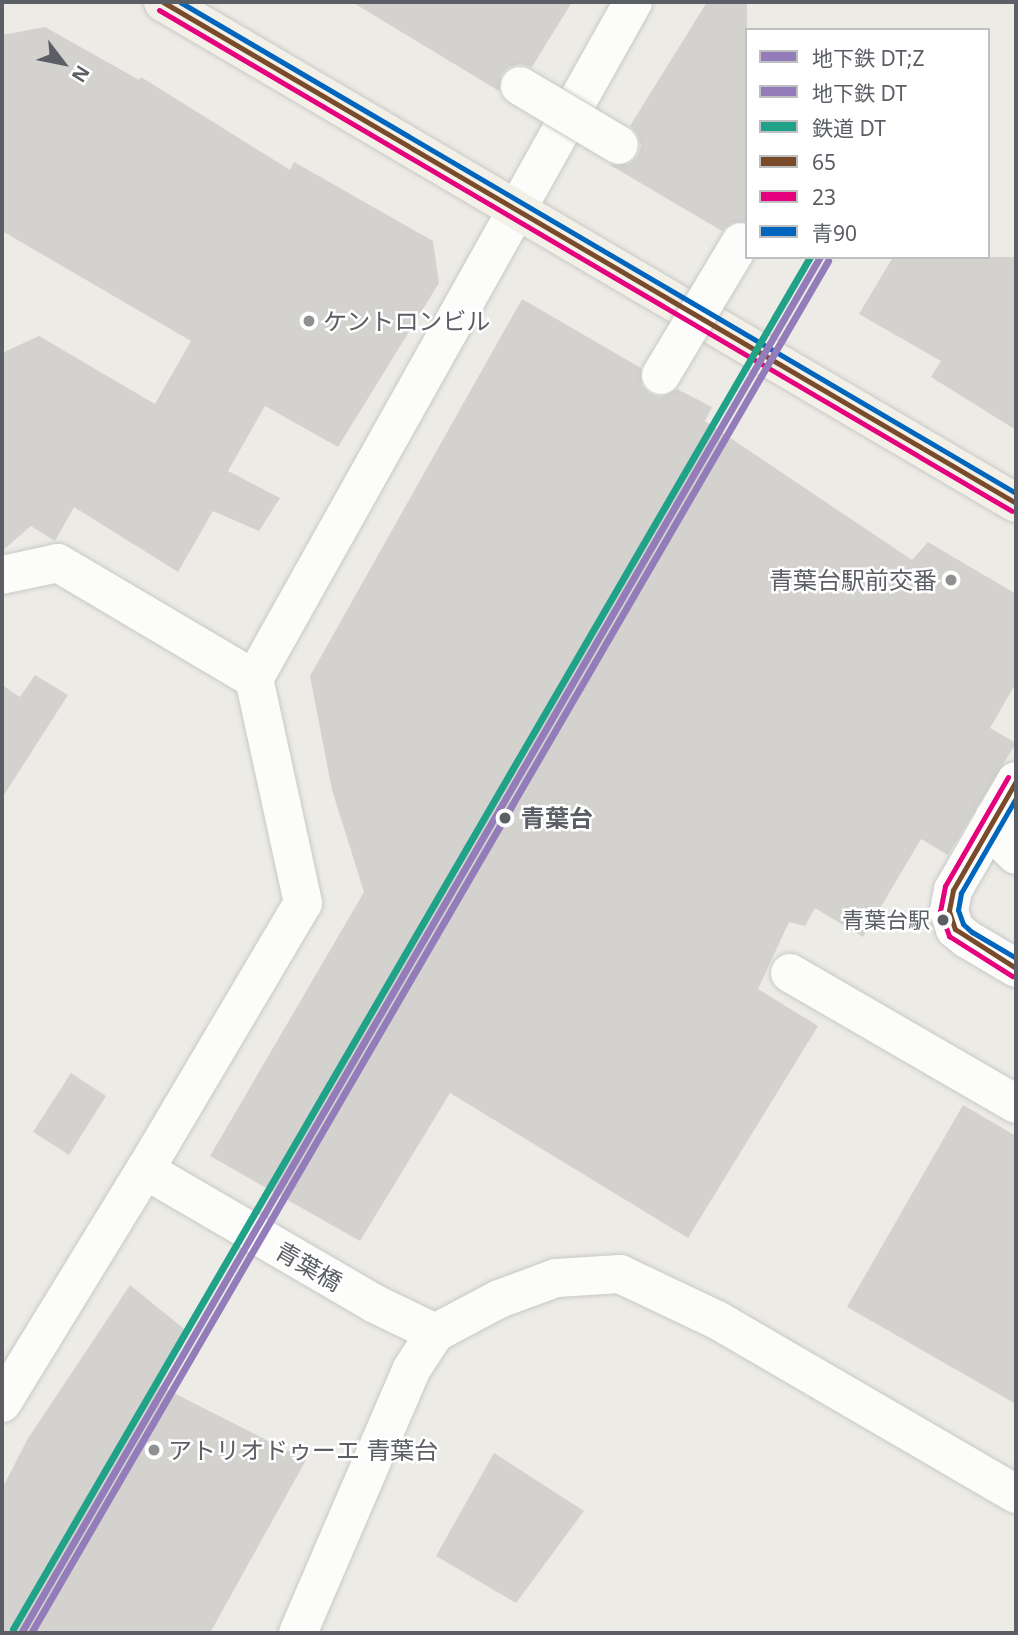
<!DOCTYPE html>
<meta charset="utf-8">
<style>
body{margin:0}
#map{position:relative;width:1018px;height:1635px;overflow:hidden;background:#ecebe6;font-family:"Noto Sans","Noto Sans JP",sans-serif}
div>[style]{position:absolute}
.building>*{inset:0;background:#d3d2cf}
.roads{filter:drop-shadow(0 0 2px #c8c8c7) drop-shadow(0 0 2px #c8c8c7)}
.minor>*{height:38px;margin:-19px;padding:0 19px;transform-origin:19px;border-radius:19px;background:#fcfcfb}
.major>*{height:38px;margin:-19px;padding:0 19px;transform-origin:19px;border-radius:19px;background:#f3f1e7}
.bridges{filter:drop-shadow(0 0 2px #c8c8c7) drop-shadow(0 0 2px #c8c8c7)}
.minor-bridge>*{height:38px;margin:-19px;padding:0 19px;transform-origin:19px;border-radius:19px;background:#fcfcfb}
.bus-1>*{height:5px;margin:-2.5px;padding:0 2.5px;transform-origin:2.5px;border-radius:2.5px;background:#7a4b2a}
.bus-2>*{height:5px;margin:-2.5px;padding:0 2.5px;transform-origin:2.5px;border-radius:2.5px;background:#e5007d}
.bus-3>*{height:5px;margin:-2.5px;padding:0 2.5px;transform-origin:2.5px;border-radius:2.5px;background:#0065bd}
.rail-1>*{height:7px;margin:-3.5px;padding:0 3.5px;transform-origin:3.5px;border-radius:3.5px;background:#20a288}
.metro-1>*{height:7px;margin:-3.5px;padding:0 3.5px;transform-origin:3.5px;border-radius:3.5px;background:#937cb9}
.metro-2>*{height:7px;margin:-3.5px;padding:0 3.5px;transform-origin:3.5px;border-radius:3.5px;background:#937cb9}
.dots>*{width:19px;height:19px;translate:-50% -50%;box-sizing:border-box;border:4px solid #fff;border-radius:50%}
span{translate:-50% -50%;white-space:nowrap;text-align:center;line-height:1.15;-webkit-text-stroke:5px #fff;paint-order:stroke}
.bus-label{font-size:22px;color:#5b5f65}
.right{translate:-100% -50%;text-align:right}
.poi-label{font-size:24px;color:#5b5f65}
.left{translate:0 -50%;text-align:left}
.stop-label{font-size:24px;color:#5b5f65;font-weight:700}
.street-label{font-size:24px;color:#5b5f65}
.frame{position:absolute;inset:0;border:4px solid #5b5f65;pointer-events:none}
.legend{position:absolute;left:745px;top:28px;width:245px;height:231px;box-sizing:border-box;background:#fff;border:2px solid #bdbfc1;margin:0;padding:9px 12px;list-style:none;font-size:21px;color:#5b5f65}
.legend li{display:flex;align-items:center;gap:14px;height:35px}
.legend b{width:35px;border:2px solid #bdbfc1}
.north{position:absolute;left:28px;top:28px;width:70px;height:70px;-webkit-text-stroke:5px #fff;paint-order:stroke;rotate:122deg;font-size:19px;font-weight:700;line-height:28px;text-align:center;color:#5b5f65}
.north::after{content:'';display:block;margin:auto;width:24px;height:32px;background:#5b5f65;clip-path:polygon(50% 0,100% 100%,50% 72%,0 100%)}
</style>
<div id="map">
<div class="building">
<div style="clip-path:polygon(352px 2px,572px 2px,532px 67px,520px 64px,509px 67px,501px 75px,499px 91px)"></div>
<div style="clip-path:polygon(707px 2px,747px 2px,747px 222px,731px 223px,722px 231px,610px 165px,629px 164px,638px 156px,641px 146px,638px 135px,630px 126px)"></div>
<div style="clip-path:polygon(45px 27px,139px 80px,141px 77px,290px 170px,294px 162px,433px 241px,439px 283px,338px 447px,265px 406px,228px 471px,280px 498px,259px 531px,213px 511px,178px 572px,74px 507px,55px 541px,31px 526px,2px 551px,2px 353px,39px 336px,155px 404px,191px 341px,2px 231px,2px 35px)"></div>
<div style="clip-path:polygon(893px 257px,1016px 257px,1016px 430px,931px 377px,941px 361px,859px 314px)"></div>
<div style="clip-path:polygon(522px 299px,641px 368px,642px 385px,650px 394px,661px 397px,677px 389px,712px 407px,705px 421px,912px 560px,928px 542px,1016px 594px,1016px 683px,990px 728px,1016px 743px,948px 855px,921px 839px,863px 937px,815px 908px,805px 926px,789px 922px,758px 989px,818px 1026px,688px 1238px,450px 1093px,360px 1241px,210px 1156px,364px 892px,332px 790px,310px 676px)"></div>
<div style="clip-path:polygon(35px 675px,68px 695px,2px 798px,2px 685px,20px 697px)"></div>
<div style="clip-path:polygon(71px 1073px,106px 1096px,69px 1155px,33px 1132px)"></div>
<div style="clip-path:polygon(963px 1105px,1016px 1136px,1016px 1404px,847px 1307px)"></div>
<div style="clip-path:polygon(130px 1285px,189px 1333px,160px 1386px,306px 1460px,210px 1633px,2px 1633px,2px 1489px,27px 1440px)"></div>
<div style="clip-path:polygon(494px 1453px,584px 1511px,516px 1603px,436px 1556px)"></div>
</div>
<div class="roads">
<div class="minor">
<div style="left:2px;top:575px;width:57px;rotate:-12.1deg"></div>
<div style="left:58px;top:563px;width:228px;rotate:30.6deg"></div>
<div style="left:1016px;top:781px;width:126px;rotate:120deg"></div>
<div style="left:953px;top:890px;width:21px;rotate:101deg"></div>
<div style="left:949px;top:911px;width:19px;rotate:72deg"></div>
<div style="left:955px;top:929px;width:16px;rotate:40deg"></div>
<div style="left:967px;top:939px;width:57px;rotate:30.6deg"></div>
<div style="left:994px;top:818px;width:34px;rotate:63deg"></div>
<div style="left:1009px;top:848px;width:10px;rotate:45deg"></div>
<div style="left:790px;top:973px;width:261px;rotate:30.1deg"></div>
<div style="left:145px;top:1170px;width:266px;rotate:30.2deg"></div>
<div style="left:375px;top:1304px;width:67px;rotate:25.8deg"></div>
<div style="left:2px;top:1403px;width:273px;rotate:-58.5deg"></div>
<div style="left:145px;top:1170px;width:310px;rotate:-59.4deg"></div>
<div style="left:303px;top:903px;width:229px;rotate:-102.3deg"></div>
<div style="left:254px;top:679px;width:776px;rotate:-60.76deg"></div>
<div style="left:298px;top:1633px;width:286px;rotate:-66.7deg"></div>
<div style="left:411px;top:1370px;width:44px;rotate:-57deg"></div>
<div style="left:435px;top:1333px;width:72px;rotate:-28deg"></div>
<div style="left:499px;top:1299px;width:61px;rotate:-20.2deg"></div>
<div style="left:556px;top:1278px;width:64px;rotate:-3.6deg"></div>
<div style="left:620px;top:1274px;width:107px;rotate:25.4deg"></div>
<div style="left:717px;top:1320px;width:346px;rotate:30.2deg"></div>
</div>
<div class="major">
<div style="left:163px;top:2px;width:989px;rotate:30.43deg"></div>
</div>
</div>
<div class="bridges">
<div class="minor-bridge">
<div style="left:520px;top:86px;width:115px;rotate:30.8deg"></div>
<div style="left:661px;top:375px;width:155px;rotate:-59deg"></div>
</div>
</div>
<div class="bus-1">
<div style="left:163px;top:2px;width:989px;rotate:30.43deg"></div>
<div style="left:1016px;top:781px;width:126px;rotate:120deg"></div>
<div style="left:953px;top:890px;width:21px;rotate:101deg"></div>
<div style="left:949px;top:911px;width:19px;rotate:72deg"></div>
<div style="left:955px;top:929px;width:72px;rotate:32.6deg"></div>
</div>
<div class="bus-2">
<div style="left:159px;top:10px;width:989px;rotate:30.43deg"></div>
<div style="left:1008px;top:777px;width:126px;rotate:120deg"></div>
<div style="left:945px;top:886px;width:25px;rotate:101deg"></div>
<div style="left:940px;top:911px;width:27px;rotate:70deg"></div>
<div style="left:949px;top:936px;width:75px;rotate:32.4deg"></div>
</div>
<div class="bus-3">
<div style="left:180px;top:2px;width:970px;rotate:30.43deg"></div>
<div style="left:1016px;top:798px;width:110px;rotate:120.1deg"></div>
<div style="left:961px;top:893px;width:17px;rotate:100deg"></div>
<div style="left:958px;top:910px;width:15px;rotate:70deg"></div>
<div style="left:963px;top:924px;width:12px;rotate:42deg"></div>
<div style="left:972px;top:932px;width:51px;rotate:30.6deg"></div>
</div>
<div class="rail-1">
<div style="left:13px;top:1629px;width:1587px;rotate:-59.85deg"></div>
</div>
<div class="metro-1">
<div style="left:21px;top:1633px;width:1591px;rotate:-59.86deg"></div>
</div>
<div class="metro-2">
<div style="left:31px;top:1633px;width:1587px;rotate:-59.85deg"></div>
</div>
<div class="dots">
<div style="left:309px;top:321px;background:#8e9092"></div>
<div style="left:951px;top:580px;background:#8e9092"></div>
<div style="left:505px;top:818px;background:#5b5f65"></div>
<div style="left:943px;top:920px;background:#5b5f65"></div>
<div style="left:154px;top:1450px;background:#8e9092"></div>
</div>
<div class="bus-label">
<span class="right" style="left:930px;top:920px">青葉台駅</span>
</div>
<div class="poi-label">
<span class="left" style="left:323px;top:321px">ケントロンビル</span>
<span class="right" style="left:937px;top:580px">青葉台駅前交番</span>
<span class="left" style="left:168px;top:1450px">アトリオドゥーエ 青葉台</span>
</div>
<div class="stop-label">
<span class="left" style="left:521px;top:818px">青葉台</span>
</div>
<div class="street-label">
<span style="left:309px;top:1266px;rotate:30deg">青葉橋</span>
</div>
<div class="frame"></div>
<ul class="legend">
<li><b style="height:9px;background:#937cb9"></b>地下鉄 DT;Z</li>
<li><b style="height:9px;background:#937cb9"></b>地下鉄 DT</li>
<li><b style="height:9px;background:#20a288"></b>鉄道 DT</li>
<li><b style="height:9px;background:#7a4b2a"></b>65</li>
<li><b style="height:9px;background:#e5007d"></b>23</li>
<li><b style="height:9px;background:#0065bd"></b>青90</li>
</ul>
<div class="north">N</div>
</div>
